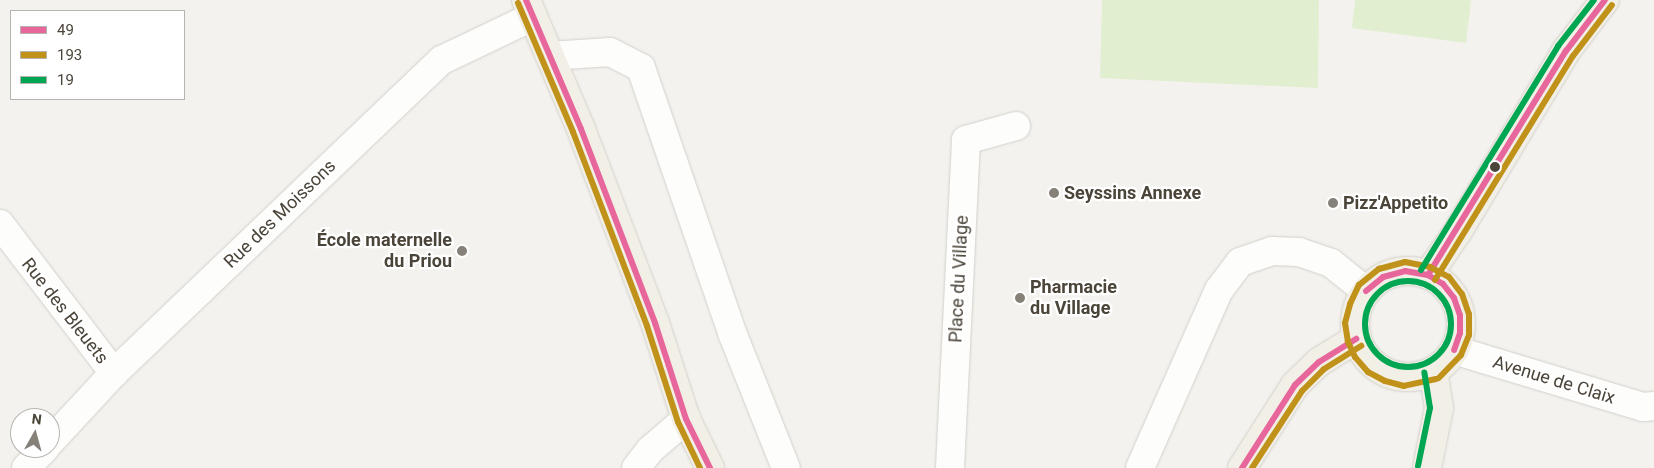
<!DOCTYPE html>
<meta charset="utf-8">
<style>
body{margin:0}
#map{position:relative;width:1654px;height:468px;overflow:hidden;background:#f4f2ee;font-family:Roboto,sans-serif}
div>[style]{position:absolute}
.green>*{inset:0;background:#e1eecf}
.roads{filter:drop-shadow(0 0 1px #d2d0cb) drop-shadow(0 0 1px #d2d0cb)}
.minor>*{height:28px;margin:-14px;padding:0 14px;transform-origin:14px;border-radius:14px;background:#fdfdfc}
.major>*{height:28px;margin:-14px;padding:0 14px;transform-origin:14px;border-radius:14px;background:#f2efe6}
.major>.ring{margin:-14px;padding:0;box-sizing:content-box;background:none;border:28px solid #f2efe6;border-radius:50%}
.bus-1>*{height:6px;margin:-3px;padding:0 3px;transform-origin:3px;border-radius:3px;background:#e7679c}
.bus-2>*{height:6px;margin:-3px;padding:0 3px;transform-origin:3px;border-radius:3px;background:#c0921a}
.bus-3>*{height:6px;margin:-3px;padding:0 3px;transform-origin:3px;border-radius:3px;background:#00a651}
.bus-3>.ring{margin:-3px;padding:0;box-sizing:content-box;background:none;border:6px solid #00a651;border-radius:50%}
.dots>*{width:14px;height:14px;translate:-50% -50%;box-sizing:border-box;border:2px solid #fff;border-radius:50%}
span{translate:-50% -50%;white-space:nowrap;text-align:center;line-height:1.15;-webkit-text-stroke:4.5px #fff;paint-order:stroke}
.poi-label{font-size:18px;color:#4b4439;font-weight:700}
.left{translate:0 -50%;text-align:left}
.right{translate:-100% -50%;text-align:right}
.street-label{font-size:18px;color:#4b4439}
.legend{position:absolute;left:10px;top:10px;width:175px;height:90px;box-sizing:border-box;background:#fff;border:1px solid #b7b4b0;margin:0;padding:6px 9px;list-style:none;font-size:15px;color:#4b4439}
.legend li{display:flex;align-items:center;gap:10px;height:25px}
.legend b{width:25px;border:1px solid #b7b4b0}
.north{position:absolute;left:10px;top:408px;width:50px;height:50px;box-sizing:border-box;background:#fff;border:1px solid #b7b4b0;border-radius:50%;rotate:7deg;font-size:14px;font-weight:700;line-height:20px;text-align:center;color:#4b4439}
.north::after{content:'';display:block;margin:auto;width:18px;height:22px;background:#868178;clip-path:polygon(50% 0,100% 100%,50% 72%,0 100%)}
</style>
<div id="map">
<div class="green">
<div style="clip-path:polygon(1102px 0,1319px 0,1318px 88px,1100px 78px)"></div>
<div style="clip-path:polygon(1355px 0,1471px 0,1466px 43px,1352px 28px)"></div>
</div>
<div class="roads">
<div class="minor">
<div style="left:550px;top:56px;width:60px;rotate:-3.8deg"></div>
<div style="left:610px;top:52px;width:35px;rotate:27deg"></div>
<div style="left:641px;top:68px;width:282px;rotate:71deg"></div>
<div style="left:733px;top:335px;width:143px;rotate:68.3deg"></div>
<div style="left:0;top:224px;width:188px;rotate:52.6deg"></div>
<div style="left:1454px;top:350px;width:197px;rotate:16.8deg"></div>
<div style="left:1643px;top:407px;width:11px;rotate:-5deg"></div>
<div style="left:50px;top:442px;width:94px;rotate:-47.2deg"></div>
<div style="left:114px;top:373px;width:453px;rotate:-43.7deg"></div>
<div style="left:442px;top:60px;width:100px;rotate:-25.5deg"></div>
<div style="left:26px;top:468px;width:28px;rotate:-46deg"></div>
<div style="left:636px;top:468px;width:23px;rotate:-52deg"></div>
<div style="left:650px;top:450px;width:48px;rotate:-40.7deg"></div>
<div style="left:950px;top:468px;width:328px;rotate:-87.2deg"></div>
<div style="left:966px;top:140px;width:52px;rotate:-15.6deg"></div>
<div style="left:1140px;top:468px;width:195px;rotate:-66.1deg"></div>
<div style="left:1219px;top:290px;width:35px;rotate:-53deg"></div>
<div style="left:1240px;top:262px;width:34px;rotate:-19deg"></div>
<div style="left:1272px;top:251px;width:27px;rotate:2deg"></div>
<div style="left:1299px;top:252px;width:34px;rotate:19deg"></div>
<div style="left:1331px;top:263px;width:45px;rotate:38.7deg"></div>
</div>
<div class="major">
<div style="left:526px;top:0;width:140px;rotate:66.9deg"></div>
<div style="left:581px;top:129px;width:208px;rotate:69.1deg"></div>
<div style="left:655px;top:323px;width:101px;rotate:72.1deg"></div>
<div style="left:686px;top:419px;width:55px;rotate:63.9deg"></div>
<div class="ring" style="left:1355px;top:271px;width:78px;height:78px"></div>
<div style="left:1428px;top:275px;width:53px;rotate:-55.7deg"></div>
<div style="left:1458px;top:231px;width:210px;rotate:-59deg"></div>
<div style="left:1566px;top:51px;width:64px;rotate:-52.6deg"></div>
<div style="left:1242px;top:468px;width:98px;rotate:-57.4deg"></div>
<div style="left:1295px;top:385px;width:33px;rotate:-44deg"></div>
<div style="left:1319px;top:362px;width:44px;rotate:-31.9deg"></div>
<div style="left:1427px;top:468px;width:61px;rotate:-78.7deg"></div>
<div style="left:1439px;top:408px;width:37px;rotate:-99deg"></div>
</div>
</div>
<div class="bus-1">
<div style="left:526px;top:0;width:140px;rotate:66.9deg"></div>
<div style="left:581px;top:129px;width:208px;rotate:69.1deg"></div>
<div style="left:655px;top:323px;width:101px;rotate:72.1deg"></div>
<div style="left:686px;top:419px;width:55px;rotate:63.9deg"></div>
<div style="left:1428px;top:275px;width:263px;rotate:-58.4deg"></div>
<div style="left:1566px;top:51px;width:64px;rotate:-52.6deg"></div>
<div style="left:1366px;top:291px;width:22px;rotate:-39deg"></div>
<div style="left:1383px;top:277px;width:23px;rotate:-15deg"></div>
<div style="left:1405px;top:271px;width:23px;rotate:10deg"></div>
<div style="left:1428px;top:275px;width:17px;rotate:31deg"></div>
<div style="left:1443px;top:284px;width:18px;rotate:52deg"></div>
<div style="left:1454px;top:298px;width:18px;rotate:71deg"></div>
<div style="left:1460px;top:315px;width:18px;rotate:90deg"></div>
<div style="left:1460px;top:333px;width:18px;rotate:109deg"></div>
<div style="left:1242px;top:468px;width:98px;rotate:-57.4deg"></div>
<div style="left:1295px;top:385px;width:33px;rotate:-44deg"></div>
<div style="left:1319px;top:362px;width:44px;rotate:-31.9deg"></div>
</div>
<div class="bus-2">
<div style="left:518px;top:3px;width:140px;rotate:66.9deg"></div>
<div style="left:573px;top:132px;width:208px;rotate:69.1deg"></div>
<div style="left:647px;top:326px;width:101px;rotate:72.1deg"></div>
<div style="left:678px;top:422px;width:51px;rotate:64.4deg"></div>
<div style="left:1435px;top:280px;width:263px;rotate:-58.4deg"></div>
<div style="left:1573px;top:56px;width:64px;rotate:-52.6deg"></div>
<div style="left:1436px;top:379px;width:33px;rotate:168deg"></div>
<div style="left:1404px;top:386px;width:20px;rotate:-165deg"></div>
<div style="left:1385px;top:381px;width:19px;rotate:-152deg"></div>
<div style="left:1368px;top:372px;width:20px;rotate:-131deg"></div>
<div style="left:1355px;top:357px;width:17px;rotate:-115deg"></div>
<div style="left:1348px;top:342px;width:19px;rotate:-99deg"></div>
<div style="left:1345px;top:323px;width:20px;rotate:-75deg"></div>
<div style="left:1350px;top:304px;width:21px;rotate:-65deg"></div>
<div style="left:1359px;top:285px;width:26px;rotate:-39deg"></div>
<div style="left:1379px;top:269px;width:27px;rotate:-15deg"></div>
<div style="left:1405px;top:262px;width:25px;rotate:11deg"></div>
<div style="left:1430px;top:267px;width:21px;rotate:28deg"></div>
<div style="left:1449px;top:277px;width:21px;rotate:53deg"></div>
<div style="left:1462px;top:294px;width:21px;rotate:71deg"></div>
<div style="left:1469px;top:314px;width:21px;rotate:90deg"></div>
<div style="left:1469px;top:335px;width:22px;rotate:112deg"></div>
<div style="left:1461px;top:355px;width:32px;rotate:134deg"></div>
<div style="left:1252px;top:468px;width:92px;rotate:-57deg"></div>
<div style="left:1302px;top:391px;width:31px;rotate:-45deg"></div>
<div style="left:1324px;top:369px;width:44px;rotate:-31.9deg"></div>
</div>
<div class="bus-3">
<div style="left:1421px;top:270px;width:263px;rotate:-58.5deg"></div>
<div style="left:1558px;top:46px;width:58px;rotate:-52deg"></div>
<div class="ring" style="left:1365px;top:281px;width:80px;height:80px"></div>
<div style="left:1418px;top:466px;width:59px;rotate:-78.3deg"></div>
<div style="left:1430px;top:408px;width:36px;rotate:-99deg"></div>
</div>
<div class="dots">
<div style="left:1495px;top:167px;background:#4b4439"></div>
<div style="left:1054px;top:193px;background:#868178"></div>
<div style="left:1333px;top:203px;background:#868178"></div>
<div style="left:462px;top:251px;background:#868178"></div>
<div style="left:1020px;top:298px;background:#868178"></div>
</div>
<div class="poi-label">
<span class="left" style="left:1064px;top:193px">Seyssins Annexe</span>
<span class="left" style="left:1343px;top:203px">Pizz'Appetito</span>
<span class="right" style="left:452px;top:251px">École maternelle<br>du Priou</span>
<span class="left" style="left:1030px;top:298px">Pharmacie<br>du Village</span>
</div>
<div class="street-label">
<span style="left:280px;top:214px;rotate:-44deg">Rue des Moissons</span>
<span style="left:959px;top:279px;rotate:-87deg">Place du Village</span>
<span style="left:65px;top:311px;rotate:52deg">Rue des Bleuets</span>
<span style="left:1554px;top:380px;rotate:17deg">Avenue de Claix</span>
</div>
<ul class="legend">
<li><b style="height:6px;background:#e7679c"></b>49</li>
<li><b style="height:6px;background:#c0921a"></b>193</li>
<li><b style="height:6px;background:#00a651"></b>19</li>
</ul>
<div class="north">N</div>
</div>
